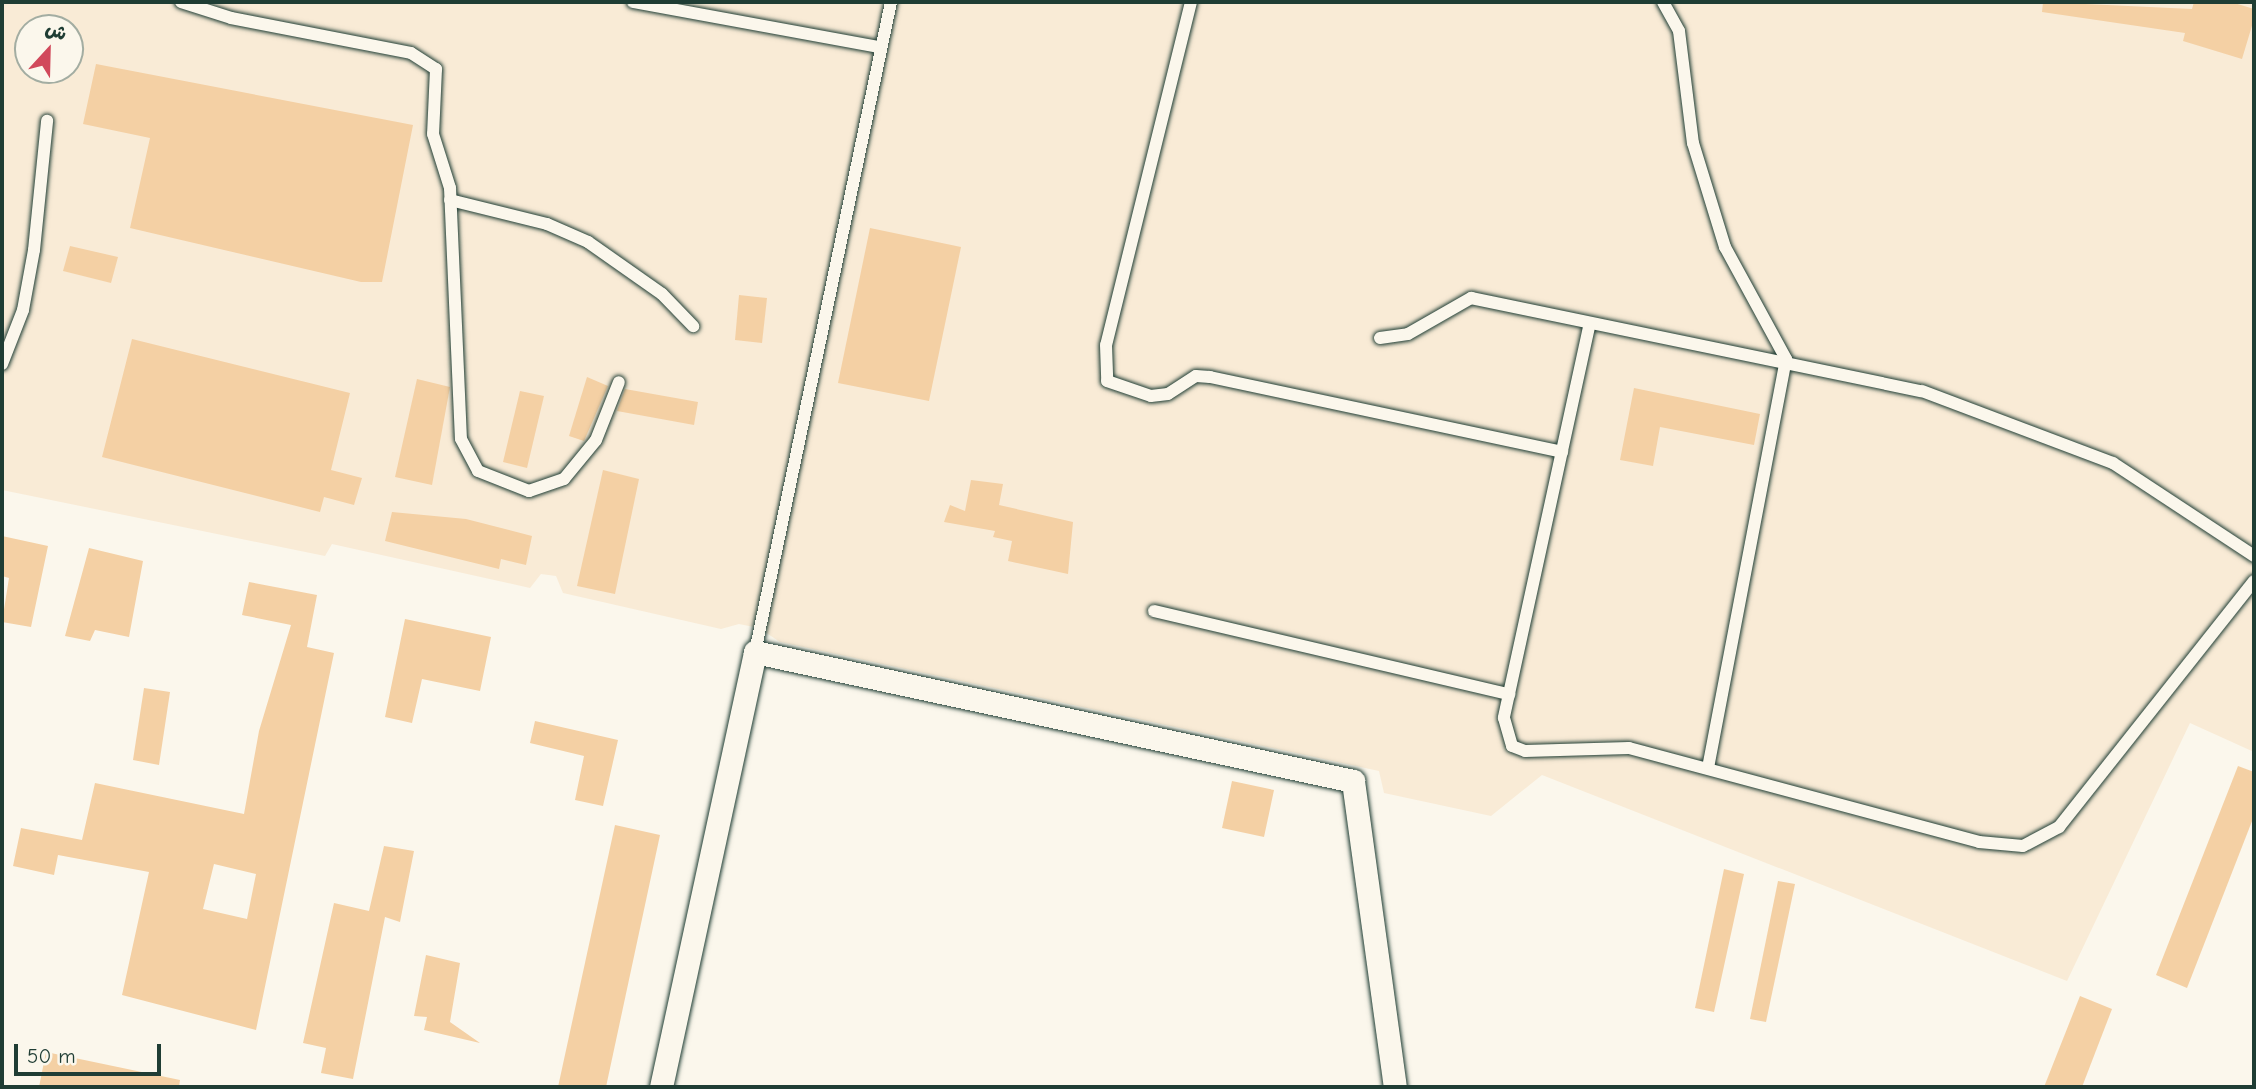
<!DOCTYPE html>
<meta charset="utf-8">
<style>
body{margin:0}
#map{position:relative;width:2256px;height:1089px;overflow:hidden;background:#fbf7ec;font-family:"Comic Neue","Playpen Sans Arabic",sans-serif}
div>[style]{position:absolute}
.built>*{inset:0;background:#f9ebd6}
.building>*{inset:0;background:#f4d0a4}
.roads{filter:drop-shadow(0 0 2px #1f3d34) drop-shadow(0 0 2px #1f3d34)}
.lane>*{height:12px;margin:-6px;padding:0 6px;transform-origin:6px;border-radius:6px;background:#fbf7ec}
.street>*{height:23px;margin:-11.5px;padding:0 11.5px;transform-origin:11.5px;border-radius:11.5px;background:#fbf7ec}
span{translate:-50% -50%;white-space:nowrap;text-align:center;line-height:1.15;-webkit-text-stroke:7px #fbf7ec;paint-order:stroke}
.frame{position:absolute;inset:0;border:4px solid #1f3d34;pointer-events:none}
.north{position:absolute;left:14px;top:14px;width:70px;height:70px;box-sizing:border-box;background:#fbf7ec;border:2px solid #a3ada2;border-radius:50%;rotate:22deg;font-size:19px;font-weight:700;line-height:28px;text-align:center;color:#1f3d34}
.north::after{content:'';display:block;margin:auto;width:24px;height:32px;background:#d1495b;clip-path:polygon(50% 0,100% 100%,50% 72%,0 100%)}
.scale{position:absolute;left:14px;top:1044px;width:147px;height:32px;box-sizing:border-box;border:4px solid #1f3d34;border-top:0;padding-left:9px;font-size:21px;line-height:24px;white-space:nowrap;color:#1f3d34;-webkit-text-stroke:5px #fbf7ec;paint-order:stroke}
</style>
<div id="map">
<div class="built">
<div style="clip-path:polygon(evenodd,2px 2px,2254px 2px,2254px 752px,2190px 723px,2067px 981px,1542px 775px,1491px 816px,1384px 793px,1379px 771px,780px 642px,759px 628px,739px 624px,721px 629px,563px 593px,556px 576px,541px 574px,530px 588px,332px 544px,325px 556px,2px 490px,2px 2px,28px 28px,70px 28px,70px 70px,28px 70px,28px 28px)"></div>
</div>
<div class="building">
<div style="clip-path:polygon(2043px 2px,2192px 9px,2194px 2px,2231px 2px,2254px 9px,2254px 19px,2242px 59px,2183px 41px,2185px 33px,2042px 12px)"></div>
<div style="clip-path:polygon(96px 64px,413px 125px,382px 282px,361px 282px,130px 228px,150px 138px,83px 124px)"></div>
<div style="clip-path:polygon(870px 228px,961px 247px,929px 401px,838px 383px)"></div>
<div style="clip-path:polygon(70px 246px,118px 257px,111px 283px,63px 271px)"></div>
<div style="clip-path:polygon(739px 295px,767px 298px,762px 343px,735px 340px)"></div>
<div style="clip-path:polygon(132px 339px,350px 393px,331px 470px,362px 478px,354px 505px,324px 497px,320px 512px,102px 457px)"></div>
<div style="clip-path:polygon(587px 377px,608px 386px,584px 441px,569px 436px)"></div>
<div style="clip-path:polygon(417px 379px,450px 387px,432px 485px,395px 477px)"></div>
<div style="clip-path:polygon(1634px 388px,1760px 414px,1754px 445px,1660px 427px,1653px 466px,1620px 460px)"></div>
<div style="clip-path:polygon(625px 389px,698px 402px,694px 425px,617px 411px)"></div>
<div style="clip-path:polygon(520px 391px,544px 396px,527px 468px,503px 462px)"></div>
<div style="clip-path:polygon(603px 470px,639px 479px,615px 594px,577px 586px)"></div>
<div style="clip-path:polygon(971px 480px,1003px 484px,999px 505px,1073px 522px,1068px 574px,1008px 561px,1012px 541px,993px 537px,995px 531px,944px 522px,950px 505px,965px 511px)"></div>
<div style="clip-path:polygon(392px 512px,466px 519px,532px 536px,526px 565px,501px 559px,499px 569px,385px 541px)"></div>
<div style="clip-path:polygon(2px 536px,48px 546px,31px 627px,2px 622px,9px 578px,2px 576px)"></div>
<div style="clip-path:polygon(89px 548px,143px 561px,129px 637px,95px 630px,90px 641px,65px 636px)"></div>
<div style="clip-path:polygon(evenodd,249px 582px,317px 595px,307px 647px,334px 653px,256px 1030px,122px 995px,149px 872px,58px 855px,54px 875px,13px 866px,21px 828px,82px 840px,95px 783px,244px 814px,259px 731px,291px 625px,242px 615px,249px 582px,214px 864px,256px 874px,247px 919px,203px 909px,214px 864px)"></div>
<div style="clip-path:polygon(405px 619px,491px 637px,480px 691px,422px 679px,412px 723px,385px 717px)"></div>
<div style="clip-path:polygon(144px 688px,170px 692px,159px 765px,133px 760px)"></div>
<div style="clip-path:polygon(535px 721px,618px 740px,603px 806px,575px 800px,584px 756px,530px 743px)"></div>
<div style="clip-path:polygon(2238px 766px,2254px 772px,2254px 816px,2187px 988px,2156px 975px)"></div>
<div style="clip-path:polygon(1232px 781px,1274px 790px,1264px 837px,1222px 828px)"></div>
<div style="clip-path:polygon(615px 825px,660px 835px,606px 1087px,558px 1087px)"></div>
<div style="clip-path:polygon(384px 846px,414px 851px,400px 922px,385px 917px,353px 1079px,321px 1073px,326px 1048px,303px 1043px,334px 903px,369px 911px)"></div>
<div style="clip-path:polygon(1724px 869px,1744px 874px,1714px 1012px,1695px 1008px)"></div>
<div style="clip-path:polygon(1778px 881px,1795px 884px,1766px 1022px,1750px 1019px)"></div>
<div style="clip-path:polygon(426px 955px,460px 963px,450px 1022px,480px 1043px,424px 1030px,427px 1017px,414px 1016px)"></div>
<div style="clip-path:polygon(2080px 996px,2112px 1009px,2082px 1087px,2044px 1087px)"></div>
<div style="clip-path:polygon(46px 1052px,180px 1080px,179px 1087px,39px 1087px)"></div>
</div>
<div class="roads">
<div class="lane">
<div style="left:181px;top:2px;width:52px;rotate:17.7deg"></div>
<div style="left:231px;top:18px;width:183px;rotate:11deg"></div>
<div style="left:411px;top:53px;width:30px;rotate:33deg"></div>
<div style="left:436px;top:69px;width:65px;rotate:92.6deg"></div>
<div style="left:433px;top:134px;width:57px;rotate:72.5deg"></div>
<div style="left:450px;top:188px;width:251px;rotate:87.5deg"></div>
<div style="left:461px;top:439px;width:36px;rotate:62deg"></div>
<div style="left:478px;top:471px;width:55px;rotate:21.4deg"></div>
<div style="left:529px;top:491px;width:37px;rotate:-19deg"></div>
<div style="left:564px;top:479px;width:50px;rotate:-50.6deg"></div>
<div style="left:596px;top:440px;width:62px;rotate:-68.4deg"></div>
<div style="left:633px;top:2px;width:250px;rotate:10.4deg"></div>
<div style="left:1191px;top:2px;width:353px;rotate:103.9deg"></div>
<div style="left:1106px;top:345px;width:36px;rotate:88deg"></div>
<div style="left:1107px;top:381px;width:46px;rotate:18.8deg"></div>
<div style="left:1151px;top:396px;width:17px;rotate:-7deg"></div>
<div style="left:1168px;top:394px;width:33px;rotate:-33deg"></div>
<div style="left:1196px;top:376px;width:14px;rotate:4deg"></div>
<div style="left:1210px;top:377px;width:360px;rotate:12deg"></div>
<div style="left:1663px;top:2px;width:33px;rotate:61deg"></div>
<div style="left:1679px;top:31px;width:113px;rotate:82.9deg"></div>
<div style="left:1693px;top:143px;width:109px;rotate:72.9deg"></div>
<div style="left:1725px;top:247px;width:128px;rotate:61.4deg"></div>
<div style="left:1786px;top:359px;width:415px;rotate:100.8deg"></div>
<div style="left:450px;top:200px;width:100px;rotate:13.9deg"></div>
<div style="left:547px;top:224px;width:45px;rotate:23.7deg"></div>
<div style="left:588px;top:242px;width:90px;rotate:35.1deg"></div>
<div style="left:662px;top:294px;width:45px;rotate:45.9deg"></div>
<div style="left:1589px;top:327px;width:400px;rotate:102.3deg"></div>
<div style="left:1504px;top:718px;width:29px;rotate:74deg"></div>
<div style="left:1512px;top:746px;width:14px;rotate:21deg"></div>
<div style="left:1525px;top:751px;width:104px;rotate:-1.7deg"></div>
<div style="left:1629px;top:748px;width:362px;rotate:15deg"></div>
<div style="left:1979px;top:842px;width:44px;rotate:5.2deg"></div>
<div style="left:2023px;top:846px;width:41px;rotate:-27.8deg"></div>
<div style="left:2059px;top:827px;width:314px;rotate:-51.6deg"></div>
<div style="left:1380px;top:338px;width:28px;rotate:-8deg"></div>
<div style="left:1408px;top:334px;width:73px;rotate:-29.7deg"></div>
<div style="left:1471px;top:298px;width:460px;rotate:11.7deg"></div>
<div style="left:1922px;top:391px;width:204px;rotate:20.7deg"></div>
<div style="left:2113px;top:463px;width:169px;rotate:33.4deg"></div>
<div style="left:2px;top:364px;width:58px;rotate:-68.7deg"></div>
<div style="left:23px;top:310px;width:61px;rotate:-79.6deg"></div>
<div style="left:34px;top:250px;width:130px;rotate:-84.2deg"></div>
<div style="left:1154px;top:611px;width:365px;rotate:13.2deg"></div>
<div style="left:755px;top:652px;width:664px;rotate:-78.18deg"></div>
</div>
<div class="street">
<div style="left:661px;top:1087px;width:445px;rotate:-77.8deg"></div>
<div style="left:755px;top:652px;width:612px;rotate:12.17deg"></div>
<div style="left:1353px;top:781px;width:309px;rotate:82.2deg"></div>
</div>
</div>
<div class="frame"></div>
<div class="north">ش</div>
<div class="scale">50 m</div>
</div>
